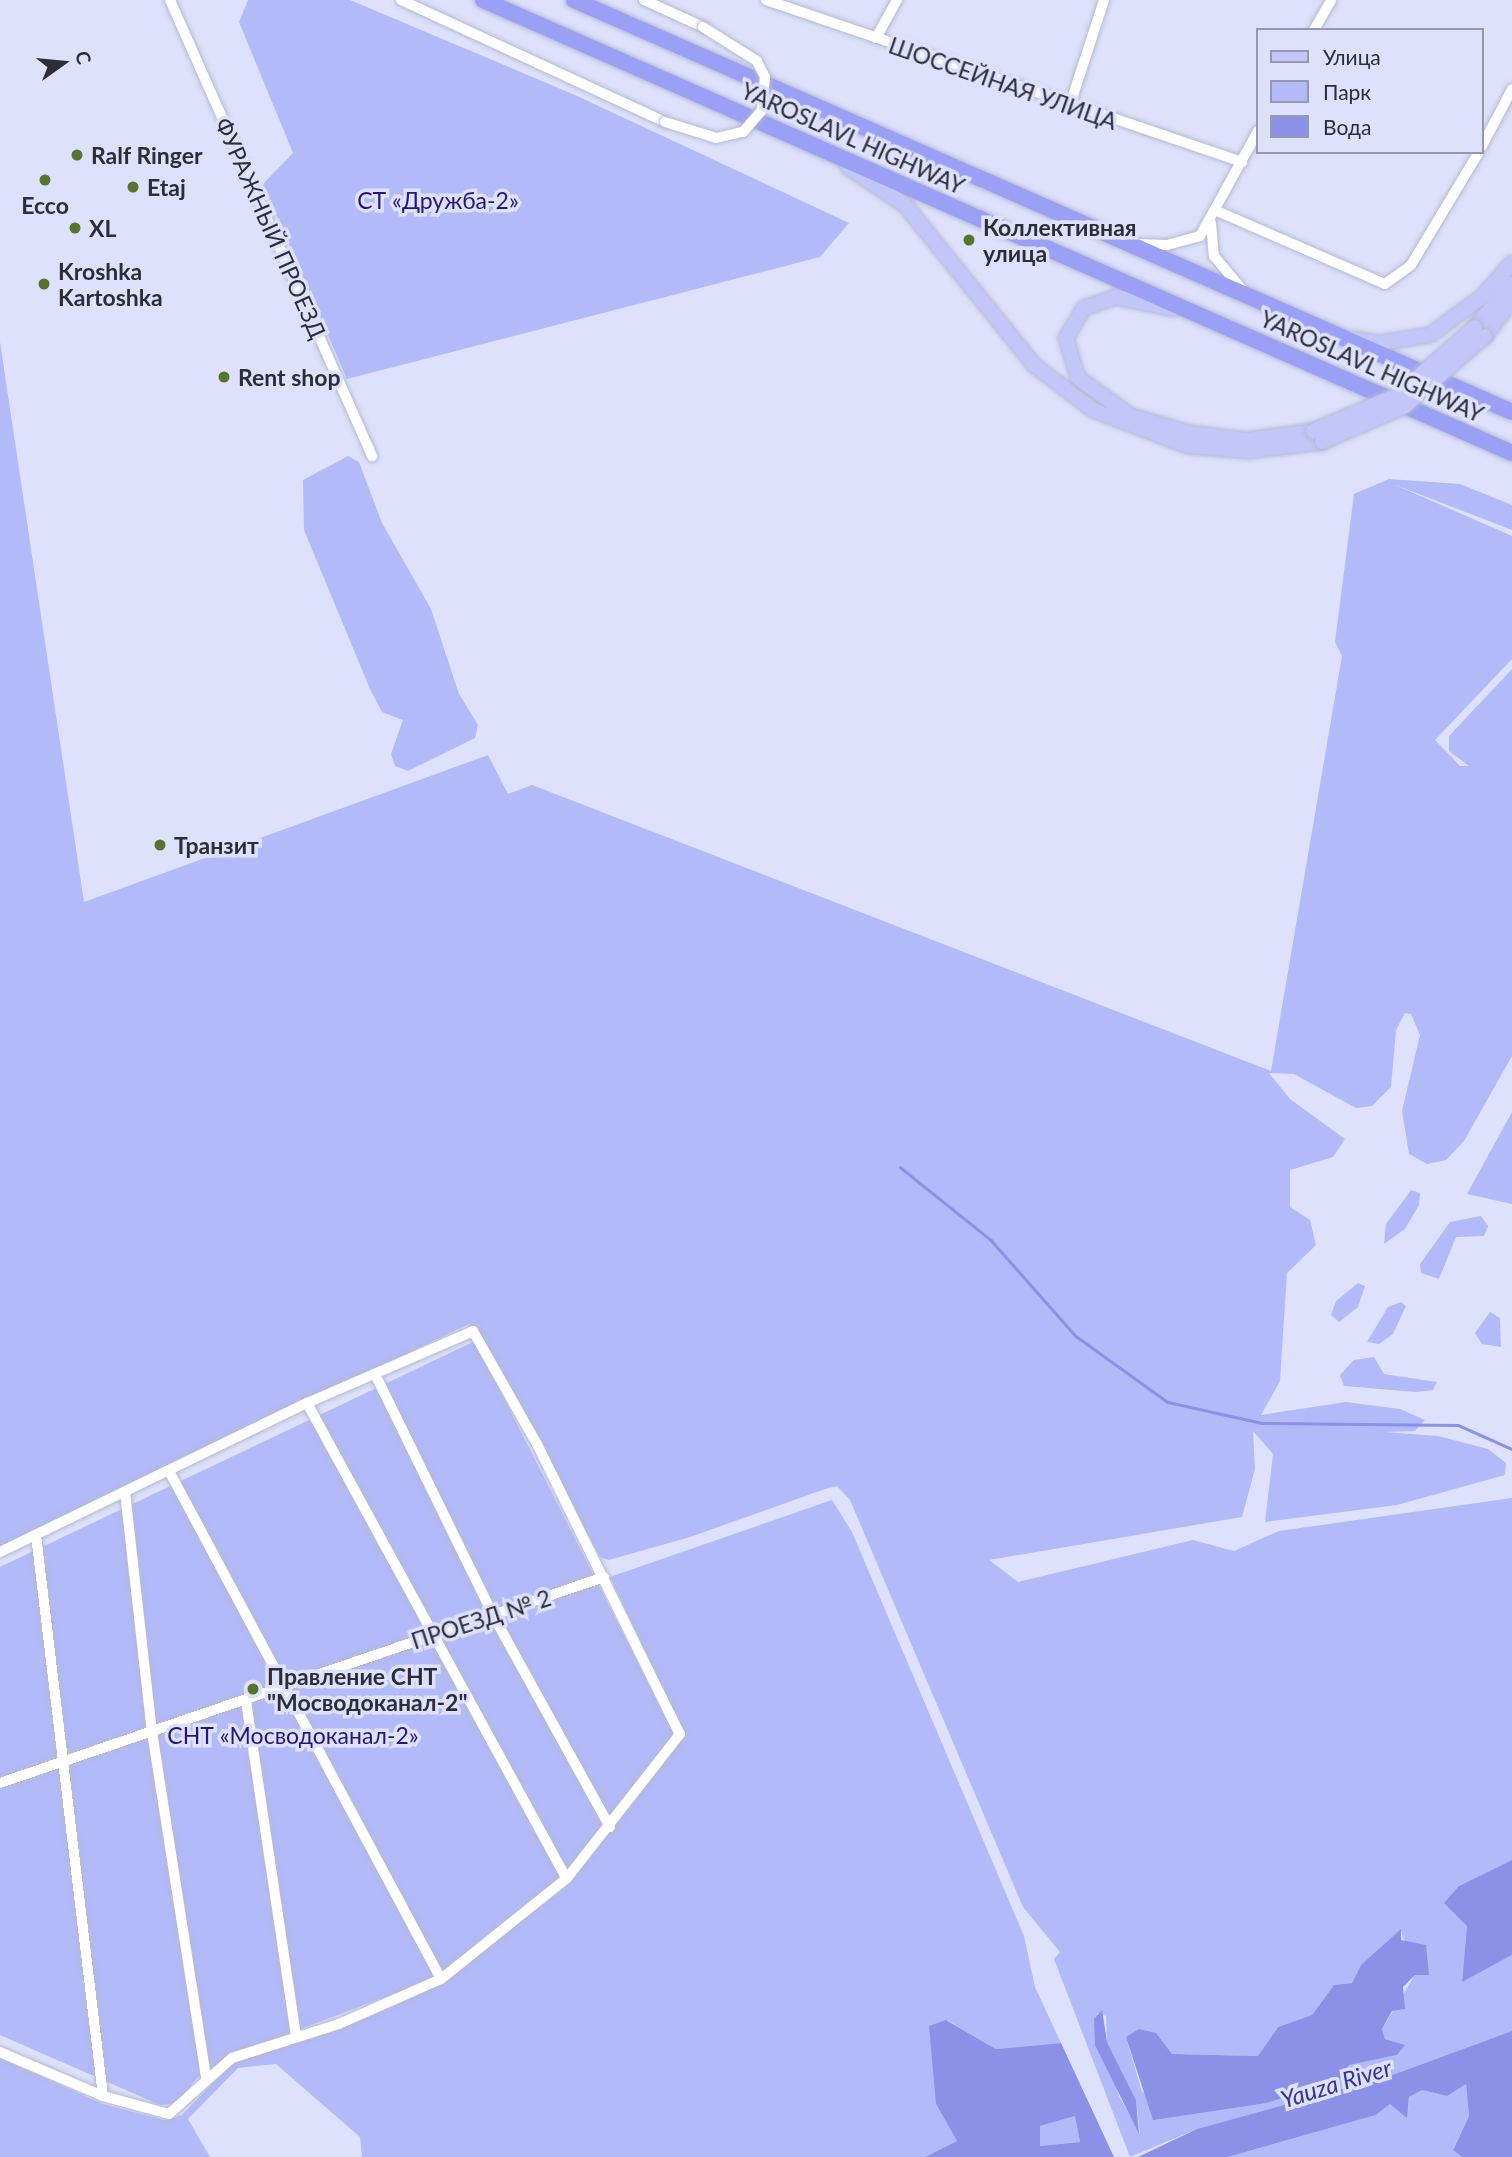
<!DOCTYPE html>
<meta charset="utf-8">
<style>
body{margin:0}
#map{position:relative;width:1512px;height:2157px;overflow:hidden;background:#dde1fb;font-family:Lato,sans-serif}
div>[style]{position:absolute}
.green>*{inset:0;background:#b3baf9}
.water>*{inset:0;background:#8a91e6}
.stream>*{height:2.5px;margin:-1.25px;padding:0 1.25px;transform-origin:1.25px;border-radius:1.25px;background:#8a91e6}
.roads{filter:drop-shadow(0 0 2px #b5b9d3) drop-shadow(0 0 2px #b5b9d3)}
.minor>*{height:10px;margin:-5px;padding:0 5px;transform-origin:5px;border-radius:5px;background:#fff}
.major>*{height:14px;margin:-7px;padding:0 7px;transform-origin:7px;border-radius:7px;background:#c2c6f9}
.highway>*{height:16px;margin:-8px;padding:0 8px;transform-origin:8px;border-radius:8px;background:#99a0f5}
.bridges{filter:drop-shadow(0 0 2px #b5b9d3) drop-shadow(0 0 2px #b5b9d3)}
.minor-bridge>*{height:10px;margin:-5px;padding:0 5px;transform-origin:5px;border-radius:5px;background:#fff}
.major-bridge>*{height:14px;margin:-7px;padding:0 7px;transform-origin:7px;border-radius:7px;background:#c2c6f9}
.dots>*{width:19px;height:19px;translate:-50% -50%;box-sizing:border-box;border:4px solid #dde1fb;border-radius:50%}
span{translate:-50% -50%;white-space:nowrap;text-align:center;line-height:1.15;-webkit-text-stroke:7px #dde1fb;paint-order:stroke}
.street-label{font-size:23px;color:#2c2d37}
.poi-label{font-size:23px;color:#2c2d37;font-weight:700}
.left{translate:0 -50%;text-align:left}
.park-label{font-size:23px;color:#251678}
.water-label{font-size:24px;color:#393395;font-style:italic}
.legend{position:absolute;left:1256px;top:28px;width:228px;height:126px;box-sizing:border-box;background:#dde1fb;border:2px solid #9699ad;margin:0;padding:9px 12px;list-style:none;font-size:21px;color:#2c2d37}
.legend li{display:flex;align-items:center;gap:14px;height:35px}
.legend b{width:35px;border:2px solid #9699ad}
.north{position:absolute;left:28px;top:28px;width:70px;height:70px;-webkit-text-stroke:5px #dde1fb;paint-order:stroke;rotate:75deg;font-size:19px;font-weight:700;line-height:28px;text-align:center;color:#2c2d37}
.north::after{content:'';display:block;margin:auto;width:24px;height:32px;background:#2c2d37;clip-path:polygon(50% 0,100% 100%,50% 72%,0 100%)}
</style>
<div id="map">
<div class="green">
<div style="clip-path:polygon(248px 0,350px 0,575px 95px,849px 223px,820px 257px,347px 379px,263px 184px,293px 153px,239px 22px)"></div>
<div style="clip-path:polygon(evenodd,0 342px,84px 902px,488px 755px,508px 794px,532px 785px,1271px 1071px,1342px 656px,1335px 642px,1354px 494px,1389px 479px,1460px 484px,1512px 505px,1512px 530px,1393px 484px,1512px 536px,1512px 659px,1435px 740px,1460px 766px,1469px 766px,1449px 751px,1449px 736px,1512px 669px,1512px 1056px,1464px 1141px,1446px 1160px,1427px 1164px,1409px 1154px,1402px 1111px,1420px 1035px,1411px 1014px,1405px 1013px,1396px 1030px,1391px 1087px,1372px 1106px,1356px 1108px,1294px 1074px,1269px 1073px,1290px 1099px,1345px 1139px,1333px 1157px,1290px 1170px,1290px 1207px,1310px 1220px,1316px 1245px,1287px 1273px,1280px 1381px,1261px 1415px,1346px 1402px,1400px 1409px,1425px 1420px,1415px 1431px,1384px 1432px,1438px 1436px,1488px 1449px,1506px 1463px,1505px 1475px,1397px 1505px,1265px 1522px,1273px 1454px,1253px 1431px,1255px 1469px,1242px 1517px,989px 1560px,1018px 1582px,1193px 1540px,1234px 1551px,1279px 1531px,1512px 1498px,1512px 1860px,1459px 1886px,1467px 1926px,1462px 1981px,1512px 1955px,1512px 2031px,1395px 2074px,1197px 2129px,1130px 2157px,1054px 1959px,1060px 1952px,1023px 1907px,850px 1500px,837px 1486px,825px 1489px,690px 1537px,609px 1560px,600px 1557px,469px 1324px,0 1547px,0 342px,1401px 1930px,1415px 1975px,1382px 2029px,1385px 2039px,1404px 2045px,1397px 2055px,1348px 2065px,1339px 2080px,1267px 2103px,1206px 2111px,1142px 2092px,1126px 2037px,1155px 2033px,1172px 2054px,1258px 2056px,1278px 2027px,1312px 2015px,1334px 1985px,1352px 1983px,1361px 1965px,1401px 1930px,0 342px,1097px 2013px,1106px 2016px,1107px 2042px,1136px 2100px,1140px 2134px,1119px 2096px,1097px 2013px)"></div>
<div style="clip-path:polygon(348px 456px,359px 462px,382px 523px,431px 609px,459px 694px,478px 725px,475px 738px,408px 771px,395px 766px,391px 754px,403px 720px,382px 712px,370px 689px,304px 530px,303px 480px)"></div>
<div style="clip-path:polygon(1512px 1112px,1512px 1204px,1467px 1194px)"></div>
<div style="clip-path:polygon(1411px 1190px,1420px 1193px,1419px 1205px,1405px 1229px,1384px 1244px,1386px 1224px)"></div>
<div style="clip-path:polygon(1481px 1216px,1488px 1226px,1484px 1236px,1456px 1237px,1439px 1279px,1421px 1273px,1420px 1264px,1450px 1222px)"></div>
<div style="clip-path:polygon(1358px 1283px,1365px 1286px,1358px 1307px,1339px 1322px,1331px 1315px,1336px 1301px)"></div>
<div style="clip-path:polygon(1401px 1302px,1406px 1306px,1393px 1334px,1379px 1344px,1367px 1342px,1388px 1307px)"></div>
<div style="clip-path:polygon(1490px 1312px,1500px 1318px,1501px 1347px,1482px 1344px,1475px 1333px)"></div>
<div style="clip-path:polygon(475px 1341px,674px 1734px,564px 1874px,440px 1976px,230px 2056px,197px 2078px,177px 2104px,160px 2105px,0 2035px,0 1567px)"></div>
<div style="clip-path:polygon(1374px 1357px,1384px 1374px,1437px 1382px,1433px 1390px,1416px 1392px,1344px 1386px,1340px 1375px,1354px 1360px)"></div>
<div style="clip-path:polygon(832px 1500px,852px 1532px,1024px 1936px,1035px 1987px,1061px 2043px,996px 2049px,947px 2020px,936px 2104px,957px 2141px,925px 2157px,362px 2157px,360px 2137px,276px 2064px,238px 2068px,188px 2119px,210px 2157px,0 2157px,0 2058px,103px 2104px,164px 2120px,182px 2115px,234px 2061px,374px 2015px,443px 1981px,568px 1885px,685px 1736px,610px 1577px)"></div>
<div style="clip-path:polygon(1466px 2083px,1469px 2116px,1453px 2149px,1462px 2157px,1228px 2157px,1376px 2115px,1390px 2104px,1408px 2110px,1409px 2097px,1422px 2090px,1447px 2096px)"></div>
<div style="clip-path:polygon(1075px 2116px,1080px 2142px,1040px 2146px,1040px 2126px)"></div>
</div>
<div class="water">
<div style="clip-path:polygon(1512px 1860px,1512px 1955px,1462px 1982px,1467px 1926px,1444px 1903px,1459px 1886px)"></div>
<div style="clip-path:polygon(1401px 1929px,1401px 1940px,1426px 1945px,1429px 1975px,1415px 1975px,1403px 1987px,1405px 2009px,1392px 2011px,1382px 2029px,1385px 2039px,1405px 2045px,1397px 2055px,1349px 2065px,1339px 2080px,1267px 2103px,1153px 2120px,1126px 2037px,1139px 2029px,1156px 2033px,1172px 2054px,1258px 2056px,1278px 2027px,1312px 2015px,1334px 1985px,1352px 1983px,1361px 1965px)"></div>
<div style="clip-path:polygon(1102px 2010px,1107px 2042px,1136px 2100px,1139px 2134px,1095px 2045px,1094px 2019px)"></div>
<div style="clip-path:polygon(evenodd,946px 2020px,996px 2049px,1061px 2043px,1114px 2157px,925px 2157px,957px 2141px,936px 2104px,929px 2026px,946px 2020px,1075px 2116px,1080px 2142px,1040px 2146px,1040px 2126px,1075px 2116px)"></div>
<div style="clip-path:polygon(1512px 2031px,1512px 2157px,1462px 2157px,1453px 2150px,1469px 2116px,1466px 2084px,1447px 2096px,1422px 2090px,1409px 2097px,1407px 2118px,1390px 2104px,1376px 2115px,1228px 2157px,1138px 2157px,1197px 2129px,1395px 2074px)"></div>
</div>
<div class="stream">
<div style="left:900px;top:1167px;width:117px;rotate:38.7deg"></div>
<div style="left:991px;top:1240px;width:128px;rotate:48.5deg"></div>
<div style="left:1076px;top:1336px;width:113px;rotate:35.7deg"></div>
<div style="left:1168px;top:1402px;width:96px;rotate:12.6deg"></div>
<div style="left:1262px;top:1423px;width:196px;rotate:0.6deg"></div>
<div style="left:1458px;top:1425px;width:59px;rotate:24deg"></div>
</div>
<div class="roads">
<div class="minor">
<div style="left:170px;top:0;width:499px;rotate:66.1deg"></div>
<div style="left:401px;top:0;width:291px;rotate:24.8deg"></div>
<div style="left:644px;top:0;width:65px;rotate:24.6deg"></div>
<div style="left:766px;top:0;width:503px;rotate:18.8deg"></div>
<div style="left:1314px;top:30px;width:34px;rotate:-60deg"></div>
<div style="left:876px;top:38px;width:43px;rotate:-61.1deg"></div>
<div style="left:1069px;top:108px;width:114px;rotate:-72deg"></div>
<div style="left:1482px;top:146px;width:64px;rotate:-62.2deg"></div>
<div style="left:1217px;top:211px;width:183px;rotate:23.5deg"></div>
<div style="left:1385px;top:284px;width:32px;rotate:-36deg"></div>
<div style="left:1411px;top:265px;width:132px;rotate:-59deg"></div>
<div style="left:1211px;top:223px;width:33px;rotate:85deg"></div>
<div style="left:1214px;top:256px;width:48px;rotate:50deg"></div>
<div style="left:1136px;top:244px;width:31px;rotate:2deg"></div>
<div style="left:1167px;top:245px;width:34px;rotate:-15deg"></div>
<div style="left:1200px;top:236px;width:120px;rotate:-61.1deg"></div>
<div style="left:375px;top:1374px;width:271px;rotate:63.9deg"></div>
<div style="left:494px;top:1617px;width:240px;rotate:61.1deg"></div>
<div style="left:307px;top:1403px;width:537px;rotate:61.38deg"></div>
<div style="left:169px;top:1471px;width:576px;rotate:61.83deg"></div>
<div style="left:125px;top:1492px;width:242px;rotate:83.6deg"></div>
<div style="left:152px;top:1732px;width:349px;rotate:81.1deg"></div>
<div style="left:36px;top:1535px;width:565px;rotate:83.19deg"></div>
<div style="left:0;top:1552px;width:341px;rotate:-25.9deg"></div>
<div style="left:307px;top:1403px;width:181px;rotate:-23.4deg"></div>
<div style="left:473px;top:1331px;width:130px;rotate:60.5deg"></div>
<div style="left:537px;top:1444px;width:323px;rotate:63.8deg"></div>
<div style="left:680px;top:1734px;width:183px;rotate:128.1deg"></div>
<div style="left:567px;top:1878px;width:161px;rotate:141.3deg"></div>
<div style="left:441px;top:1979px;width:111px;rotate:156.2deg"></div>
<div style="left:339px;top:2024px;width:112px;rotate:162.4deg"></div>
<div style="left:232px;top:2058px;width:84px;rotate:138.4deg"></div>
<div style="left:169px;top:2114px;width:68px;rotate:-164.7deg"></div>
<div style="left:103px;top:2096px;width:112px;rotate:-156.9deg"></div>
<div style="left:246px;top:1701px;width:338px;rotate:81.5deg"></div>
<div style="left:0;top:1783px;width:638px;rotate:-18.83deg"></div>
</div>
<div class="major">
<div style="left:848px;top:167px;width:69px;rotate:33.7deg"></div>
<div style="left:905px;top:205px;width:206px;rotate:51.1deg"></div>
<div style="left:1034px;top:365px;width:74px;rotate:37.3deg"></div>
<div style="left:1093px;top:410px;width:102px;rotate:20.8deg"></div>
<div style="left:1188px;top:446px;width:60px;rotate:4.8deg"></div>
<div style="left:1248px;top:451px;width:75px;rotate:-6.9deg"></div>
<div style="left:1173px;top:309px;width:58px;rotate:-168.1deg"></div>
<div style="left:1116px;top:297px;width:34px;rotate:161deg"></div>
<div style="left:1084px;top:308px;width:35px;rotate:121deg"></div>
<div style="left:1066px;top:338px;width:42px;rotate:73.3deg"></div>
<div style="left:1078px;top:378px;width:65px;rotate:35.6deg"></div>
<div style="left:1131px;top:416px;width:60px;rotate:16.3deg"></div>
<div style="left:1189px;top:433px;width:58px;rotate:6.9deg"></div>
<div style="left:1247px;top:440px;width:67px;rotate:-7.8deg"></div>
<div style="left:1475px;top:327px;width:57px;rotate:-49.9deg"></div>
<div style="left:1485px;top:336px;width:45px;rotate:-53.1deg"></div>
<div style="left:1354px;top:339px;width:26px;rotate:9deg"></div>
<div style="left:1380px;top:343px;width:51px;rotate:-9.1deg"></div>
<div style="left:1430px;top:335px;width:64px;rotate:-36.2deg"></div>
<div style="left:1482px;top:297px;width:45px;rotate:-48.6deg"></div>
</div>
<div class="highway">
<div style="left:483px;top:0;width:1124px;rotate:23.76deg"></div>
<div style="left:574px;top:0;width:1024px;rotate:23.71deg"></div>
</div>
</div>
<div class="bridges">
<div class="minor-bridge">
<div style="left:665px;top:122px;width:53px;rotate:17.4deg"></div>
<div style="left:716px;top:138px;width:28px;rotate:-13deg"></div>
<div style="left:743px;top:132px;width:29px;rotate:-49deg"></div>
<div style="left:762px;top:110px;width:33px;rotate:-85deg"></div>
<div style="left:765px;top:77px;width:18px;rotate:-117deg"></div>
<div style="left:757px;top:61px;width:64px;rotate:-147.8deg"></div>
</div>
<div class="major-bridge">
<div style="left:1313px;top:431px;width:91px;rotate:-23.2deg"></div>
<div style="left:1397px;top:395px;width:103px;rotate:-41.1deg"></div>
<div style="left:1322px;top:442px;width:90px;rotate:-23.4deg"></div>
<div style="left:1405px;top:406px;width:106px;rotate:-41.2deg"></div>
</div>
</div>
<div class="dots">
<div style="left:77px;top:155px;background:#56752c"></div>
<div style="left:45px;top:180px;background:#56752c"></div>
<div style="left:133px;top:187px;background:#56752c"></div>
<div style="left:75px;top:228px;background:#56752c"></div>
<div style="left:969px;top:240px;background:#56752c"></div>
<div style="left:44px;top:284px;background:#56752c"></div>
<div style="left:224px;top:377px;background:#56752c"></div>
<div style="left:160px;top:845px;background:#56752c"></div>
<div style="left:253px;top:1689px;background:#56752c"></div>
</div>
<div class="street-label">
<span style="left:1003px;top:83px;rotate:19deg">ШОССЕЙНАЯ УЛИЦА</span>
<span style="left:853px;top:138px;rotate:24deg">YAROSLAVL HIGHWAY</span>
<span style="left:271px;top:228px;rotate:66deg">ФУРАЖНЫЙ ПРОЕЗД</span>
<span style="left:1372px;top:366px;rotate:24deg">YAROSLAVL HIGHWAY</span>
<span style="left:481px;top:1619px;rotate:-18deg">ПРОЕЗД № 2</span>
</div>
<div class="poi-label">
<span class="left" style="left:91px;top:155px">Ralf Ringer</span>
<span class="left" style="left:147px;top:187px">Etaj</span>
<span style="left:45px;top:205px">Ecco</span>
<span class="left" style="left:983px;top:240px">Коллективная<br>улица</span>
<span class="left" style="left:89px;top:228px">XL</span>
<span class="left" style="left:58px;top:284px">Kroshka<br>Kartoshka</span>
<span class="left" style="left:238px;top:377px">Rent shop</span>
<span class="left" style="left:174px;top:845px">Транзит</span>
<span class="left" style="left:267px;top:1689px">Правление СНТ<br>"Мосводоканал-2"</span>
</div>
<div class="park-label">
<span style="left:438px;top:200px">СТ «Дружба-2»</span>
<span style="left:293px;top:1735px">СНТ «Мосводоканал-2»</span>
</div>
<div class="water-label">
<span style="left:1336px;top:2083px;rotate:-17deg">Yauza River</span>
</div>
<ul class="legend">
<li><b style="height:9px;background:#c2c6f9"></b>Улица</li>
<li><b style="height:19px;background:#b3baf9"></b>Парк</li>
<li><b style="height:19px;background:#8a91e6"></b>Вода</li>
</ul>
<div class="north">С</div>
</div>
